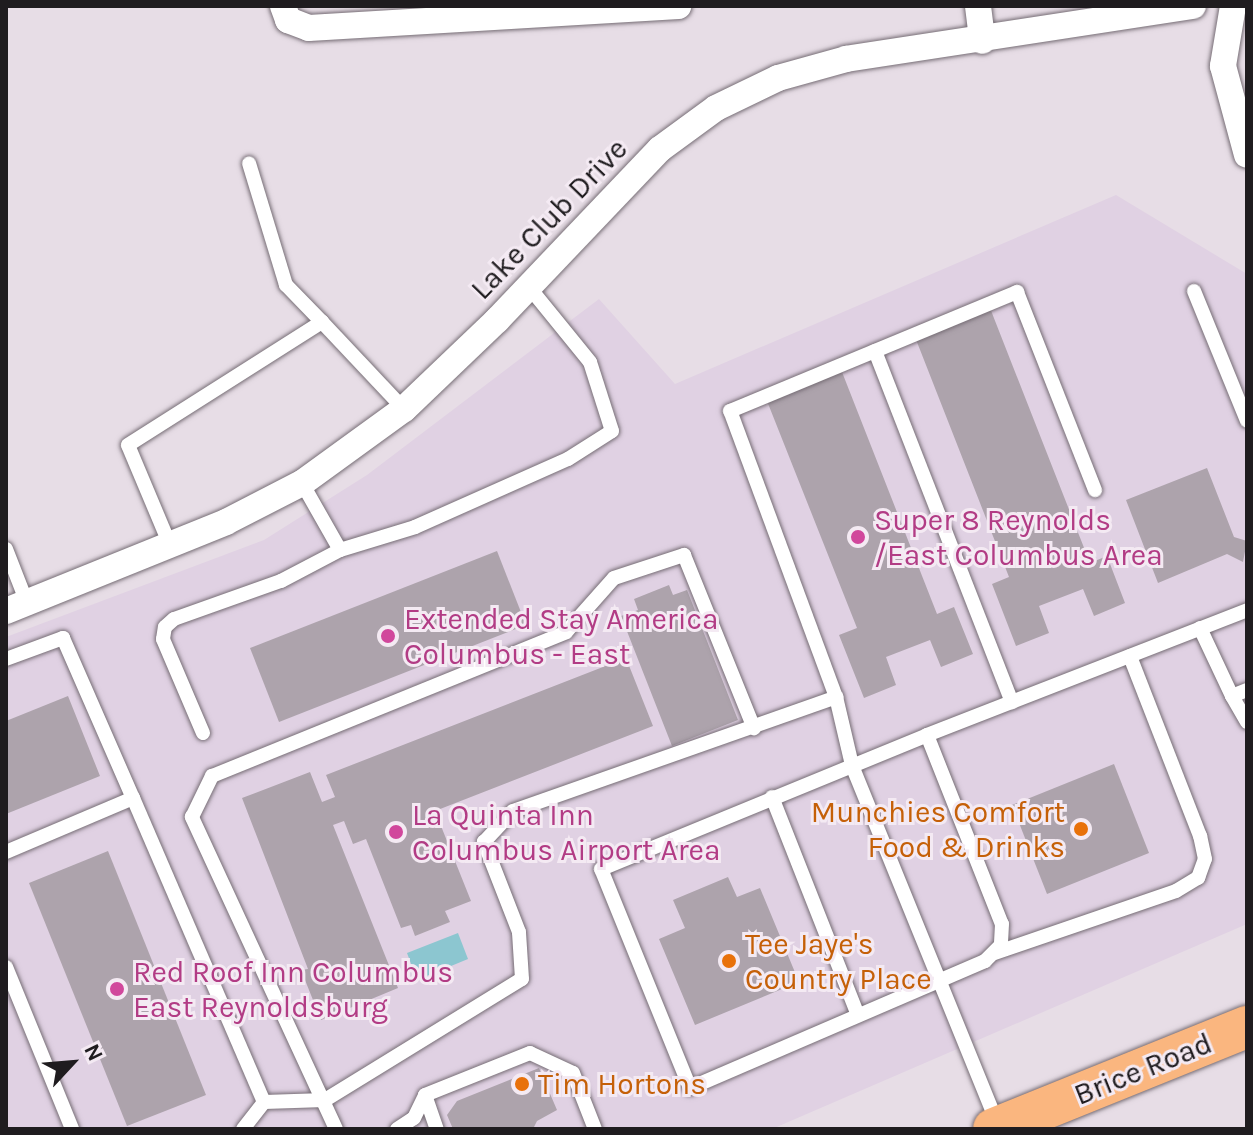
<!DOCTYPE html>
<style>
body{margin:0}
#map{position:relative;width:1253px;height:1135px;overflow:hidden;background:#e7dde6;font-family:Karla,sans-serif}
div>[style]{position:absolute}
.commercial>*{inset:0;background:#e0d1e3}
.water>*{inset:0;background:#8cc6d0}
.building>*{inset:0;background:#ada3ac}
.roads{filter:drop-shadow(0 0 2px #766d75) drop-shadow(0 0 2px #766d75)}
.lane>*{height:14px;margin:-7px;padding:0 7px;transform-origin:7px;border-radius:7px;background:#fff}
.street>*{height:26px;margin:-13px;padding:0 13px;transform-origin:13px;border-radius:13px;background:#fff}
.primary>*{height:42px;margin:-21px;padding:0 21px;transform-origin:21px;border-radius:21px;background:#fab67f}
.dots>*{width:22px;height:22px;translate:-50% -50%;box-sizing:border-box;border:4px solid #f4eaf3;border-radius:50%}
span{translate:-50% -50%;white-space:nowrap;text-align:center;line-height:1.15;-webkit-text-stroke:6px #f4eaf3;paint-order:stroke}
.street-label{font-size:30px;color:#1f1c1f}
.hotel-label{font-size:30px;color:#b23c85}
.left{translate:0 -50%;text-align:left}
.food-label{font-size:30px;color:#c56008}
.right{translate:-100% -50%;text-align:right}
.frame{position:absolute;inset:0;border:8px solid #1f1c1f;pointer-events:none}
.north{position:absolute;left:32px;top:1023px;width:80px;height:80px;-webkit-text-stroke:6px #f4eaf3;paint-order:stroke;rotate:64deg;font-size:22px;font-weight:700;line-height:32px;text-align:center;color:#1f1c1f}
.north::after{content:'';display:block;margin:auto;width:28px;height:36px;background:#1f1c1f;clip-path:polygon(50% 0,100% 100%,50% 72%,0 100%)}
</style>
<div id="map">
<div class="commercial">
<div style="clip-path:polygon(1116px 195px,1247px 274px,1247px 924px,772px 1129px,6px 1129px,6px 637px,264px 540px,367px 475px,599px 299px,675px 384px)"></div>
</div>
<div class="water">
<div style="clip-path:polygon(458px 933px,468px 959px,417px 980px,407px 953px)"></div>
</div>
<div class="building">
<div style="clip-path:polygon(990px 308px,1090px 563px,1107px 556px,1125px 603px,1094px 616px,1083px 589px,1039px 606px,1049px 633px,1016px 646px,992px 584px,1009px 577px,915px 337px)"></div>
<div style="clip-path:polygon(842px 372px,937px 614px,954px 607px,973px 654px,941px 667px,930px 640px,886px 657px,896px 685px,864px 698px,839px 635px,857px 628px,767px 401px)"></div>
<div style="clip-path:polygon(1207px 468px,1234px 537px,1247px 541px,1243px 562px,1227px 554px,1158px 583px,1126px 500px)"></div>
<div style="clip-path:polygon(497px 551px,526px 625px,279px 722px,250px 648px)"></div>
<div style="clip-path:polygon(669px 585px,673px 595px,687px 590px,738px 720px,672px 746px,621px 616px,638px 610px,634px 599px)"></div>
<div style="clip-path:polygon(626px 658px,653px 726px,435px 811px,471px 901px,445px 911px,450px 922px,415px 936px,411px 925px,401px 928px,366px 839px,353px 844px,344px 821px,333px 825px,398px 988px,321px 1020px,301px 970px,308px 969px,242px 798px,310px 772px,322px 802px,335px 797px,326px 775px)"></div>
<div style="clip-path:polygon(68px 696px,100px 776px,6px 814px,6px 721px)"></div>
<div style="clip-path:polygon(1114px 764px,1149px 853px,1047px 894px,1012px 805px)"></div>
<div style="clip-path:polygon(108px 851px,206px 1095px,127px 1126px,29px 883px)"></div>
<div style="clip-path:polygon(728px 877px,737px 897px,760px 888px,799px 982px,695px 1025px,659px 939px,685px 928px,673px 900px)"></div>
<div style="clip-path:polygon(539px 1068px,557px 1110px,537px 1121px,533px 1129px,453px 1129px,447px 1115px,457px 1101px)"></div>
</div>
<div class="roads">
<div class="lane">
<div style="left:1194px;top:291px;width:140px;rotate:67.8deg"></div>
<div style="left:322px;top:322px;width:120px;rotate:46.7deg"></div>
<div style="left:875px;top:351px;width:377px;rotate:68.7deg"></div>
<div style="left:302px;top:483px;width:77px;rotate:60.4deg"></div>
<div style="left:340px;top:550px;width:78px;rotate:-17deg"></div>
<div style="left:415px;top:527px;width:167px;rotate:-24deg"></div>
<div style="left:568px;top:459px;width:52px;rotate:-32.5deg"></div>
<div style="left:612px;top:431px;width:72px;rotate:-107.7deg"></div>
<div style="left:590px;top:362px;width:97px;rotate:-129.1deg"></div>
<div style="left:170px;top:545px;width:108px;rotate:-112.8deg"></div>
<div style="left:128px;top:445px;width:230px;rotate:-32.4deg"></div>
<div style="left:322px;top:322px;width:52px;rotate:-134.2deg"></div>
<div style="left:286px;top:285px;width:127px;rotate:-106.9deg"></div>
<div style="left:6px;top:549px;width:58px;rotate:68.7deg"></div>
<div style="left:1200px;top:628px;width:75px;rotate:64.8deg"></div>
<div style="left:1232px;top:696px;width:16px;rotate:-22deg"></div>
<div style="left:6px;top:659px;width:61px;rotate:-20.2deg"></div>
<div style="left:63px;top:638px;width:175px;rotate:66.4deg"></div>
<div style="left:1232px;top:696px;width:30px;rotate:60deg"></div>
<div style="left:203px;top:733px;width:102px;rotate:-113.1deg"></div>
<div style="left:163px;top:639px;width:12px;rotate:-81deg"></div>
<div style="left:165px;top:627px;width:12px;rotate:-42deg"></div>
<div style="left:174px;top:619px;width:114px;rotate:-19.6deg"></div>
<div style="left:281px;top:581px;width:67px;rotate:-27.7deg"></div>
<div style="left:927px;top:735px;width:203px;rotate:68.4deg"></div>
<div style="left:1002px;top:924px;width:21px;rotate:93deg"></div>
<div style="left:1001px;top:945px;width:23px;rotate:135deg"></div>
<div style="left:985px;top:961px;width:321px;rotate:156.7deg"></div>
<div style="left:690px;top:1088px;width:236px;rotate:-112.1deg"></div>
<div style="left:601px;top:869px;width:352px;rotate:-22.3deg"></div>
<div style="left:927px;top:735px;width:344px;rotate:-21.3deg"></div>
<div style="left:772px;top:797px;width:234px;rotate:68.5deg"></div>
<div style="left:6px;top:852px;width:138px;rotate:-23deg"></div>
<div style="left:133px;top:798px;width:331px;rotate:66.7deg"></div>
<div style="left:264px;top:1102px;width:61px;rotate:-1.9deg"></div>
<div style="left:325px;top:1100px;width:231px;rotate:-31.6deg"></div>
<div style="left:522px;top:979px;width:47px;rotate:-93.7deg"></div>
<div style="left:519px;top:932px;width:97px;rotate:-111.3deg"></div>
<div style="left:484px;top:842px;width:42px;rotate:-46.9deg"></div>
<div style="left:513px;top:811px;width:343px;rotate:-19.4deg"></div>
<div style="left:995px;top:953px;width:191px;rotate:-18.9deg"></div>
<div style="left:1176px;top:891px;width:26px;rotate:-31deg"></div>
<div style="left:1198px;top:878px;width:20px;rotate:-70deg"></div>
<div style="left:1205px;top:859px;width:24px;rotate:-102deg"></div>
<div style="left:1200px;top:836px;width:193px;rotate:-111.3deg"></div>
<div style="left:6px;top:967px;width:175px;rotate:67.8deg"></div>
<div style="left:425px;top:1095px;width:36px;rotate:71deg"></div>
<div style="left:998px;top:1125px;width:388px;rotate:-112.1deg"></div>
<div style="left:852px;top:765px;width:70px;rotate:-103.2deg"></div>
<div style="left:836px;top:697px;width:305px;rotate:-110.3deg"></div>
<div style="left:730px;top:411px;width:311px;rotate:-22.5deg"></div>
<div style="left:1017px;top:292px;width:213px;rotate:68.5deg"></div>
<div style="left:243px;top:1129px;width:34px;rotate:-52deg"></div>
<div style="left:336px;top:1129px;width:344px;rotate:-114.8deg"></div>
<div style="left:192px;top:817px;width:46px;rotate:-64deg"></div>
<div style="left:212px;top:776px;width:382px;rotate:-22.1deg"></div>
<div style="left:566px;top:632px;width:72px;rotate:-48.4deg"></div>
<div style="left:614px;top:578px;width:74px;rotate:-18.2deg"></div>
<div style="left:684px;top:555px;width:187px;rotate:68deg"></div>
<div style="left:397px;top:1129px;width:20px;rotate:-33deg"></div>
<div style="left:414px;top:1118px;width:25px;rotate:-64deg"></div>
<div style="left:425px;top:1095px;width:113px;rotate:-21.8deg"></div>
<div style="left:530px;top:1053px;width:47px;rotate:24.9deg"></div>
<div style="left:573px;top:1073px;width:60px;rotate:68.6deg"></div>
</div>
<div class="street">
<div style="left:283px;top:6px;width:15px;rotate:70deg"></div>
<div style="left:288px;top:20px;width:22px;rotate:21deg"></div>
<div style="left:309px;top:28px;width:370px;rotate:-3.4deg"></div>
<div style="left:978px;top:6px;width:35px;rotate:83deg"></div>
<div style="left:1233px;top:6px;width:61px;rotate:99.5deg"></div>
<div style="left:1223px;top:66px;width:92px;rotate:74.9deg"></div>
<div style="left:6px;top:611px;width:237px;rotate:-22deg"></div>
<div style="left:226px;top:522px;width:85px;rotate:-27.2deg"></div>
<div style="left:302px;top:483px;width:126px;rotate:-36deg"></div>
<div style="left:404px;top:409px;width:129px;rotate:-43.7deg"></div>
<div style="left:497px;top:320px;width:236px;rotate:-46.4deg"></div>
<div style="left:660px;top:149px;width:69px;rotate:-36.2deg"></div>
<div style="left:716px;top:108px;width:69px;rotate:-25.8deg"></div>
<div style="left:778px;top:78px;width:71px;rotate:-15.6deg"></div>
<div style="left:846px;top:59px;width:351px;rotate:-8.7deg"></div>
</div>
<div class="primary">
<div style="left:994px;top:1129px;width:273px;rotate:-22deg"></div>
</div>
</div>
<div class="dots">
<div style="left:858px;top:537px;background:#d1479c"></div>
<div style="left:388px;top:636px;background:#d1479c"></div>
<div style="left:1081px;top:829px;background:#e8710a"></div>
<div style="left:396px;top:832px;background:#d1479c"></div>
<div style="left:729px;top:961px;background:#e8710a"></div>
<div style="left:117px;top:989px;background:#d1479c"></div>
<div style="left:522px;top:1084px;background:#e8710a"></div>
</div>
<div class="street-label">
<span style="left:549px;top:219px;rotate:-46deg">Lake Club Drive</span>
<span style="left:1143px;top:1069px;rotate:-22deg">Brice Road</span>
</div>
<div class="hotel-label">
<span class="left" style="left:874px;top:537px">Super 8 Reynolds<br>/East Columbus Area</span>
<span class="left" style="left:404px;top:636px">Extended Stay America<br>Columbus - East</span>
<span class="left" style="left:412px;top:832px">La Quinta Inn<br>Columbus Airport Area</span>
<span class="left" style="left:133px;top:989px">Red Roof Inn Columbus<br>East Reynoldsburg</span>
</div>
<div class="food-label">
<span class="right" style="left:1065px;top:829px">Munchies Comfort<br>Food &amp; Drinks</span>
<span class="left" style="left:745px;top:961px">Tee Jaye's<br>Country Place</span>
<span class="left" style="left:538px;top:1084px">Tim Hortons</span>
</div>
<div class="frame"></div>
<div class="north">N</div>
</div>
